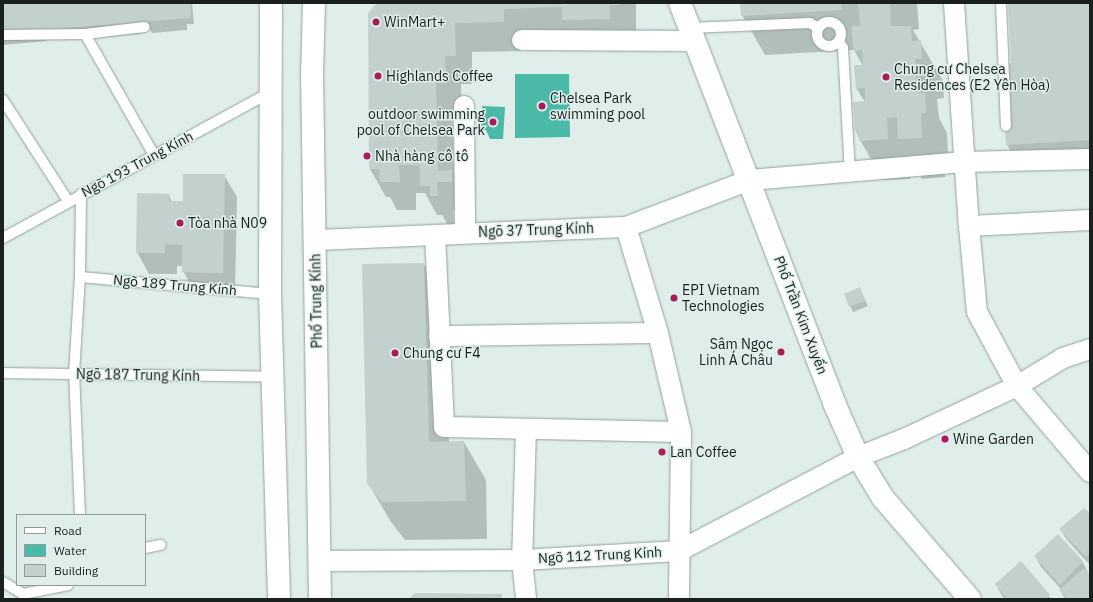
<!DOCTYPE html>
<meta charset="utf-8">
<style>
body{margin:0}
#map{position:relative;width:1093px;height:602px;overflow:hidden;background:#dfeeea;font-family:"IBM Plex Sans",sans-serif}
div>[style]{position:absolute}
.water>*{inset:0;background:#4ab9a7}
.shadow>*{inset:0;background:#0003}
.building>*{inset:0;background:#c3d1ce}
.roads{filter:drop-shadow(0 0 1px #93a19e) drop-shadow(0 0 1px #93a19e)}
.service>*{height:10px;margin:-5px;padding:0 5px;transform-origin:5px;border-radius:5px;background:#fff}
.service>.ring{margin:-5px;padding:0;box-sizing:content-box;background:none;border:10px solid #fff;border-radius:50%}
.minor>*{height:20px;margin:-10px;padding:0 10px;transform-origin:10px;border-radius:10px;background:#fff}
.tertiary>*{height:22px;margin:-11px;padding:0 11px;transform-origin:11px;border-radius:11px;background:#fff}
.secondary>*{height:22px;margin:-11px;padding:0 11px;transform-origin:11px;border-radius:11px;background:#fff}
.dots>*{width:11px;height:11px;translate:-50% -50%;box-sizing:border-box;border:2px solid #dfeeea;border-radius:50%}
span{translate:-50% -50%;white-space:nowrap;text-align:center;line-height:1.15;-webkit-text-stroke:3px #dfeeea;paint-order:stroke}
.poi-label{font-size:14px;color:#1a201f}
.left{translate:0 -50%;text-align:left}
.right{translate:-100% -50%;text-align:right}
.street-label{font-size:14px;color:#1a201f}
.frame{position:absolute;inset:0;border:4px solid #1a201f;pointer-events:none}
.legend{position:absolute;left:16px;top:514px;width:130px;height:72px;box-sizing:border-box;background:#dfeeea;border:1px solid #909c99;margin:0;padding:5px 7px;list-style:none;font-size:12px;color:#1a201f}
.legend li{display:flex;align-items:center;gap:8px;height:20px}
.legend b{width:20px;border:1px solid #909c99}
</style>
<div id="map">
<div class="water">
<div style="clip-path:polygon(515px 74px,569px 74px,570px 137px,515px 138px)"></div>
<div style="clip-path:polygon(482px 106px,505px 107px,503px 139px,490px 139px,486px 130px,480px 128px,484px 117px)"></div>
</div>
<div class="shadow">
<div style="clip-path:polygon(3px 3px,192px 3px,194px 24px,187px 24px,187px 30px,152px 33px,149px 27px,140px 28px,140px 34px,67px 40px,64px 34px,46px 35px,46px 41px,3px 45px)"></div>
<div style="clip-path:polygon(378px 3px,636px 3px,636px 34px,520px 37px,520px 51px,472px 52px,472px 84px,461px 84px,462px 110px,452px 110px,454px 175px,468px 200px,468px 210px,453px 210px,454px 224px,448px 225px,442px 215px,437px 215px,425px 193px,416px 193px,416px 210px,397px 210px,390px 197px,386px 197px,370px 169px)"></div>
<div style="clip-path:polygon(741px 3px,917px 3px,919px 29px,913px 30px,943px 81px,944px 98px,937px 99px,939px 118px,947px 133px,948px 153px,943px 153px,945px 177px,922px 179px,909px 155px,910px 179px,883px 180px,860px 140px,856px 131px,865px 102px,857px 89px,863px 66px,854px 50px,765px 55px,742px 15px)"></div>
<div style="clip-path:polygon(1009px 3px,1090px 3px,1090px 157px,1017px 161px,1007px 145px,1013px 64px)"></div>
<div style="clip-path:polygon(224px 175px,237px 197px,235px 294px,196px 293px,183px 271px,183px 266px,177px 266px,177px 274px,149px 274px,137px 252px,169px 195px,172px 202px,184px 202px)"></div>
<div style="clip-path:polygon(424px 264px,446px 302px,449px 442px,464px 442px,486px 480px,487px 539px,405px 540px,391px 522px,368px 483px)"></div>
<div style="clip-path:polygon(860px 289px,868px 306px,853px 312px,845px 294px)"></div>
<div style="clip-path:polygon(1090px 516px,1090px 565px,1067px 540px,1060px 529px)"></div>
<div style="clip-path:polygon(1035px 556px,1082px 561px,1090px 576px,1090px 599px,1065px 599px,1060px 590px,1061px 589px,1041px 567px)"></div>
<div style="clip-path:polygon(1021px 563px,1049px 596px,1051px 599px,1005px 599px,1002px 596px,996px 584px)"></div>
</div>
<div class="building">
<div style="clip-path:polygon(3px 3px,190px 3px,191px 18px,3px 33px)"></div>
<div style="clip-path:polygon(377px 3px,620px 3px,620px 5px,610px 5px,610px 19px,562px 20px,562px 7px,504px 9px,504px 22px,455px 23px,456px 56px,445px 56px,446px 82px,436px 82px,438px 171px,452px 170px,452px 182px,437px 182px,438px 196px,430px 196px,430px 186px,420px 186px,420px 165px,399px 165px,400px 182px,380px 182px,379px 169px,369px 169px,368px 13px)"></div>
<div style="clip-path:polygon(740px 3px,841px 3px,842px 10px,741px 16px)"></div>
<div style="clip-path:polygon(858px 3px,890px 3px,891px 26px,911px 26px,912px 41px,921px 40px,922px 59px,915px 59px,917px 93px,925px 93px,926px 113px,921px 114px,922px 138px,898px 139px,897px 117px,887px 118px,888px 139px,859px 141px,858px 131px,855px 131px,853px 102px,865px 101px,865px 88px,856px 89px,854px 65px,863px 65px,862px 50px,854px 51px,852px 35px,852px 26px,860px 26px)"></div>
<div style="clip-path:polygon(1008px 3px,1090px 3px,1090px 140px,1006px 145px,1001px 64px,1011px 63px)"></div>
<div style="clip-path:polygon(183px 174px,225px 174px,223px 273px,182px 272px,182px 245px,165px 244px,165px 253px,136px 253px,137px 193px,169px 194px,169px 201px,183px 201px)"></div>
<div style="clip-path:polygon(424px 263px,429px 442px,464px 441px,466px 501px,382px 502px,367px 483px,362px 264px)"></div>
<div style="clip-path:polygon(860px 287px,865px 301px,849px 307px,844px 294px)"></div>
<div style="clip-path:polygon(1084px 508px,1090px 514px,1090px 553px,1086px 557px,1059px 529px)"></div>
<div style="clip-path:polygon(1058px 534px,1083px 561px,1060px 585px,1034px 556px)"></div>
<div style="clip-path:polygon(1021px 561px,1050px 595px,1046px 599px,1007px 599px,995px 584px)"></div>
<div style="clip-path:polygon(1084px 568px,1090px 575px,1090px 599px,1068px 599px,1059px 590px)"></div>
<div style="clip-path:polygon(415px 593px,502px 594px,502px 599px,409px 599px)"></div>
</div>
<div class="roads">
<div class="service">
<div style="left:1001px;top:3px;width:123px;rotate:87.7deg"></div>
<div class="ring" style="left:817px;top:22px;width:14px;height:14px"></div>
<div style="left:690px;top:28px;width:120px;rotate:-2.4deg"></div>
<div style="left:810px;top:23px;width:9px;rotate:32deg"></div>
<div style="left:85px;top:34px;width:139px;rotate:60.3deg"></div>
<div style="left:3px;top:35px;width:82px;rotate:-0.7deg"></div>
<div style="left:85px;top:34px;width:60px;rotate:-6.7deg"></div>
<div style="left:839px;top:42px;width:7px;rotate:56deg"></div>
<div style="left:843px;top:48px;width:124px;rotate:86.8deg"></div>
<div style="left:3px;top:100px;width:120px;rotate:57.2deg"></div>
<div style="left:3px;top:238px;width:305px;rotate:-28.6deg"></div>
<div style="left:80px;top:277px;width:191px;rotate:5.1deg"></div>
<div style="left:3px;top:373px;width:270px;rotate:0.8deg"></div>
<div style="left:80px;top:515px;width:141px;rotate:-92.4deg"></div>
<div style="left:74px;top:374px;width:97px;rotate:-86.5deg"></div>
<div style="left:80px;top:277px;width:83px;rotate:-89.3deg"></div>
<div style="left:145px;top:548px;width:16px;rotate:-11deg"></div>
<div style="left:3px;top:582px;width:23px;rotate:31deg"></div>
<div style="left:23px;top:594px;width:46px;rotate:-11.3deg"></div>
</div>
<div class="minor">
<div style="left:954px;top:3px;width:224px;rotate:86.2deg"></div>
<div style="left:969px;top:226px;width:86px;rotate:84.7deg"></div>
<div style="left:977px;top:312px;width:84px;rotate:61.6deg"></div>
<div style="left:1017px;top:386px;width:113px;rotate:49.7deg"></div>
<div style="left:522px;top:40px;width:172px;rotate:0.3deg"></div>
<div style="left:464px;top:106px;width:127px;rotate:89.5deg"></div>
<div style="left:969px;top:226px;width:121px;rotate:-2.8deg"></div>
<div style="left:626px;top:227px;width:111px;rotate:73.2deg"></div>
<div style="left:658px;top:333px;width:102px;rotate:76.9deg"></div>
<div style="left:681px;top:432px;width:167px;rotate:90.7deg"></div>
<div style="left:435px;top:235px;width:192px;rotate:87.3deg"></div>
<div style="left:444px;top:427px;width:237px;rotate:1.2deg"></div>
<div style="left:315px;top:240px;width:311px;rotate:-2.4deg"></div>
<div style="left:626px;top:227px;width:133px;rotate:-20.8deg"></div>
<div style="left:750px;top:180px;width:215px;rotate:-4.8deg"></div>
<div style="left:964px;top:162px;width:126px;rotate:-1.4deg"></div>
<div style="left:439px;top:336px;width:219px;rotate:-0.8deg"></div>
<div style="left:526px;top:429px;width:131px;rotate:91.7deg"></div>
<div style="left:522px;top:560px;width:39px;rotate:84deg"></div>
<div style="left:319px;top:561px;width:203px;rotate:-0.3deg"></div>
<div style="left:522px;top:560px;width:157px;rotate:-3.3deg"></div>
<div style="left:679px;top:551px;width:202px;rotate:-27.7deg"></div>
<div style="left:858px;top:457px;width:49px;rotate:-21.4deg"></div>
<div style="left:904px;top:439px;width:125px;rotate:-25.1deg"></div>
<div style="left:1017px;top:386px;width:54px;rotate:-31.3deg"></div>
<div style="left:1063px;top:358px;width:28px;rotate:-18deg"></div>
</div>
<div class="tertiary">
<div style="left:680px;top:3px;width:429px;rotate:68.9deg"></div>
<div style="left:834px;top:403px;width:59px;rotate:66deg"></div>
<div style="left:858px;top:457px;width:48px;rotate:58.6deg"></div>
<div style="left:883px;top:498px;width:133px;rotate:49.3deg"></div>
</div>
<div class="secondary">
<div style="left:271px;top:3px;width:291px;rotate:90.2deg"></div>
<div style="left:270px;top:294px;width:305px;rotate:88.3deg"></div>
<div style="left:314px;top:3px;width:70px;rotate:91.6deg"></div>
<div style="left:312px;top:73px;width:526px;rotate:89.13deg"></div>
</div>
</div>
<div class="dots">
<div style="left:376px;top:22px;background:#a91b5a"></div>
<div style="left:378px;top:76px;background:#a91b5a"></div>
<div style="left:886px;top:77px;background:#a91b5a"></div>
<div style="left:542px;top:106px;background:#a91b5a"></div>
<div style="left:493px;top:122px;background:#a91b5a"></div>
<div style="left:367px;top:156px;background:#a91b5a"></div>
<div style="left:180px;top:223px;background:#a91b5a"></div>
<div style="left:674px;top:298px;background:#a91b5a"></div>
<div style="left:781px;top:352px;background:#a91b5a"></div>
<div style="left:395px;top:353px;background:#a91b5a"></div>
<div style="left:945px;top:439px;background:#a91b5a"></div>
<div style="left:662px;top:452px;background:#a91b5a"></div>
</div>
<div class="poi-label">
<span class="left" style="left:384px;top:22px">WinMart+</span>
<span class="left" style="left:894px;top:77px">Chung cư Chelsea<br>Residences (E2 Yên Hòa)</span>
<span class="left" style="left:386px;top:76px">Highlands Coffee</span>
<span class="left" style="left:550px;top:106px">Chelsea Park<br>swimming pool</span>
<span class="right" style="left:485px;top:122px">outdoor swimming<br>pool of Chelsea Park</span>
<span class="left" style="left:375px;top:156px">Nhà hàng cô tô</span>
<span class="left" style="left:188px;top:223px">Tòa nhà N09</span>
<span class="left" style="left:682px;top:298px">EPI Vietnam<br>Technologies</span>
<span class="right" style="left:773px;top:352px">Sâm Ngọc<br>Linh Á Châu</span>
<span class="left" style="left:403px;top:353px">Chung cư F4</span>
<span class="left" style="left:953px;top:439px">Wine Garden</span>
<span class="left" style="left:670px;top:452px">Lan Coffee</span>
</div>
<div class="street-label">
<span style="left:137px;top:164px;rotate:-28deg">Ngõ 193 Trung Kính</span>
<span style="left:536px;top:230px;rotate:-2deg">Ngõ 37 Trung Kính</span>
<span style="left:175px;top:285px;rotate:5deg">Ngõ 189 Trung Kính</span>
<span style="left:316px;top:301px;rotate:-91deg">Phố Trung Kính</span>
<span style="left:801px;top:315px;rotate:69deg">Phố Trần Kim Xuyến</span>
<span style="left:138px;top:375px;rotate:1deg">Ngõ 187 Trung Kính</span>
<span style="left:600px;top:555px;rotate:-3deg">Ngõ 112 Trung Kính</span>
</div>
<div class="frame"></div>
<ul class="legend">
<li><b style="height:5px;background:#fff"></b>Road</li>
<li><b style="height:11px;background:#4ab9a7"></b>Water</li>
<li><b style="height:11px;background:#c3d1ce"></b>Building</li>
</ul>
</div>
